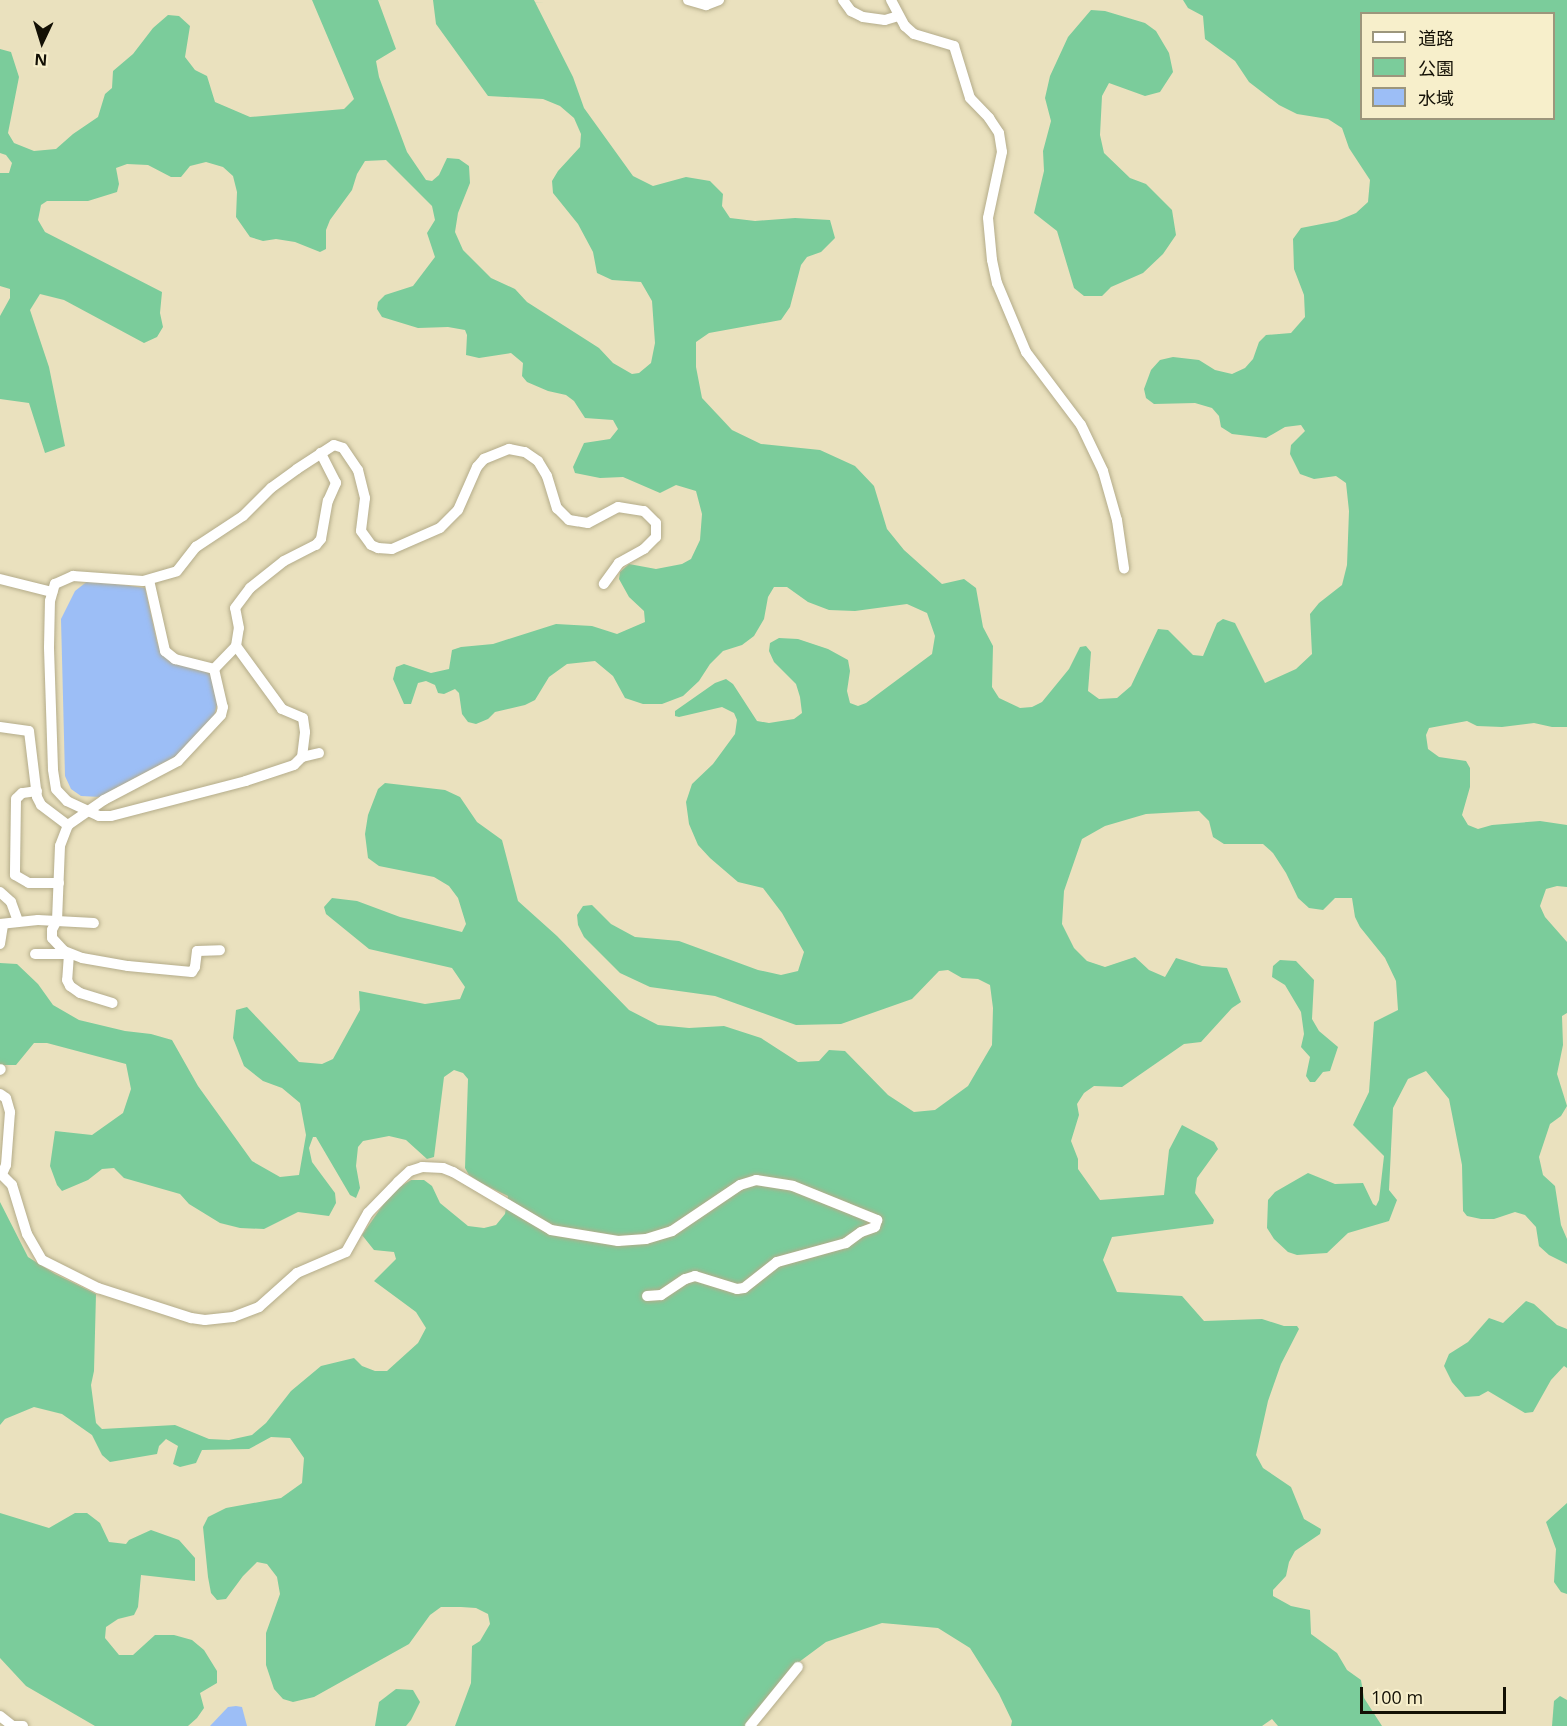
<!DOCTYPE html>
<meta charset="utf-8">
<style>
body{margin:0}
#map{position:relative;width:1567px;height:1726px;overflow:hidden;background:#eae1be;font-family:"Open Sans","Noto Sans JP",sans-serif}
div>[style]{position:absolute}
.green>*{inset:0;background:#7bcc9b}
.water>*{inset:0;background:#9cbef6}
.roads{filter:drop-shadow(0 0 2px #b4ac8a) drop-shadow(0 0 2px #b4ac8a)}
.minor>*{height:10px;margin:-5px;padding:0 5px;transform-origin:5px;border-radius:5px;background:#fff}
span{translate:-50% -50%;white-space:nowrap;text-align:center;line-height:1.15;-webkit-text-stroke:4.5px #f7efcb;paint-order:stroke}
.legend{position:absolute;left:1360px;top:12px;width:195px;height:108px;box-sizing:border-box;background:#f7efcb;border:2px solid #9c967c;margin:0;padding:8px 10px;list-style:none;font-size:18px;color:#131005}
.legend li{display:flex;align-items:center;gap:12px;height:30px}
.legend b{width:30px;border:2px solid #9c967c}
.north{position:absolute;left:12px;top:12px;width:60px;height:60px;-webkit-text-stroke:4px #f7efcb;paint-order:stroke;rotate:184deg;font-size:16px;font-weight:700;line-height:24px;text-align:center;color:#131005}
.north::after{content:'';display:block;margin:auto;width:21px;height:27px;background:#131005;clip-path:polygon(50% 0,100% 100%,50% 72%,0 100%)}
.scale{position:absolute;left:1360px;top:1687px;width:146px;height:27px;box-sizing:border-box;border:3px solid #131005;border-top:0;padding-left:8px;font-size:18px;line-height:21px;white-space:nowrap;color:#131005;-webkit-text-stroke:4px #f7efcb;paint-order:stroke}
</style>
<div id="map">
<div class="green">
<div style="clip-path:polygon(evenodd,312px 0,378px 0,396px 49px,376px 61px,379px 77px,407px 152px,426px 180px,432px 181px,439px 175px,447px 158px,459px 159px,469px 166px,470px 183px,458px 213px,455px 232px,463px 250px,491px 278px,515px 289px,527px 302px,599px 348px,613px 363px,632px 374px,639px 373px,651px 363px,655px 343px,652px 301px,641px 282px,612px 280px,597px 273px,593px 252px,578px 224px,553px 193px,552px 181px,558px 171px,580px 147px,581px 134px,574px 118px,560px 106px,543px 99px,488px 96px,436px 24px,433px 0,534px 0,573px 77px,584px 108px,633px 176px,653px 186px,686px 177px,710px 181px,723px 194px,722px 206px,730px 218px,755px 221px,795px 218px,830px 220px,835px 238px,821px 252px,807px 257px,801px 265px,790px 307px,781px 320px,709px 333px,696px 342px,696px 367px,702px 398px,732px 430px,761px 444px,820px 450px,855px 466px,874px 486px,887px 529px,904px 550px,942px 584px,964px 579px,976px 588px,983px 627px,993px 646px,992px 687px,999px 698px,1020px 708px,1032px 707px,1042px 702px,1069px 669px,1080px 647px,1086px 646px,1091px 652px,1088px 691px,1099px 699px,1117px 698px,1131px 686px,1158px 629px,1168px 630px,1193px 655px,1203px 656px,1217px 623px,1223px 619px,1235px 623px,1265px 683px,1296px 669px,1312px 654px,1310px 614px,1319px 603px,1342px 585px,1347px 565px,1349px 511px,1346px 483px,1336px 476px,1314px 479px,1300px 474px,1290px 454px,1291px 445px,1305px 431px,1301px 425px,1285px 427px,1266px 438px,1232px 434px,1221px 427px,1219px 416px,1212px 408px,1195px 403px,1154px 404px,1146px 398px,1144px 389px,1151px 370px,1160px 360px,1173px 357px,1199px 360px,1215px 370px,1232px 374px,1245px 368px,1253px 359px,1259px 342px,1266px 335px,1291px 333px,1305px 317px,1304px 295px,1294px 269px,1293px 239px,1301px 228px,1337px 221px,1356px 213px,1368px 202px,1370px 180px,1349px 148px,1342px 128px,1328px 119px,1297px 114px,1279px 105px,1249px 82px,1235px 61px,1205px 39px,1203px 16px,1188px 8px,1183px 0,1567px 0,1567px 727px,1552px 727px,1534px 723px,1502px 727px,1477px 726px,1467px 721px,1429px 728px,1426px 735px,1428px 749px,1439px 757px,1466px 761px,1470px 768px,1470px 787px,1462px 815px,1468px 825px,1478px 829px,1492px 825px,1540px 821px,1567px 825px,1567px 887px,1557px 886px,1546px 889px,1540px 906px,1545px 917px,1567px 942px,1567px 1013px,1562px 1016px,1563px 1045px,1557px 1074px,1567px 1106px,1561px 1116px,1550px 1124px,1539px 1157px,1543px 1175px,1555px 1186px,1561px 1225px,1567px 1239px,1567px 1264px,1549px 1255px,1539px 1246px,1536px 1227px,1525px 1215px,1515px 1212px,1494px 1219px,1481px 1219px,1467px 1216px,1463px 1211px,1462px 1165px,1449px 1099px,1426px 1071px,1408px 1079px,1393px 1108px,1389px 1190px,1397px 1200px,1389px 1221px,1348px 1233px,1327px 1253px,1297px 1255px,1288px 1252px,1274px 1239px,1267px 1228px,1268px 1200px,1275px 1192px,1308px 1173px,1335px 1184px,1363px 1183px,1373px 1204px,1376px 1206px,1379px 1200px,1384px 1156px,1353px 1125px,1369px 1092px,1374px 1022px,1398px 1010px,1396px 981px,1385px 958px,1360px 927px,1355px 917px,1352px 898px,1335px 898px,1323px 910px,1309px 908px,1298px 898px,1286px 873px,1273px 853px,1263px 844px,1224px 844px,1213px 837px,1209px 821px,1199px 811px,1146px 814px,1105px 826px,1082px 839px,1064px 891px,1062px 924px,1074px 948px,1087px 961px,1105px 967px,1135px 957px,1149px 970px,1165px 977px,1176px 958px,1202px 966px,1227px 968px,1241px 1002px,1232px 1008px,1201px 1042px,1184px 1044px,1122px 1087px,1094px 1086px,1084px 1093px,1077px 1104px,1079px 1115px,1071px 1141px,1078px 1159px,1078px 1169px,1100px 1200px,1164px 1195px,1169px 1150px,1182px 1125px,1214px 1142px,1218px 1149px,1197px 1178px,1195px 1193px,1214px 1220px,1213px 1224px,1112px 1237px,1103px 1260px,1117px 1292px,1182px 1296px,1204px 1321px,1262px 1319px,1284px 1326px,1297px 1326px,1299px 1329px,1281px 1364px,1268px 1401px,1256px 1455px,1263px 1468px,1291px 1487px,1304px 1519px,1321px 1529px,1320px 1534px,1295px 1551px,1289px 1562px,1286px 1576px,1273px 1590px,1273px 1596px,1291px 1606px,1310px 1610px,1311px 1634px,1337px 1653px,1347px 1670px,1361px 1680px,1364px 1698px,1382px 1726px,1278px 1726px,1272px 1719px,1262px 1726px,1011px 1726px,1012px 1721px,999px 1694px,970px 1648px,938px 1628px,882px 1623px,826px 1642px,799px 1662px,745px 1726px,455px 1726px,471px 1683px,472px 1646px,480px 1641px,490px 1624px,488px 1614px,476px 1608px,461px 1607px,441px 1607px,430px 1615px,409px 1644px,314px 1697px,293px 1702px,283px 1699px,274px 1689px,266px 1665px,266px 1633px,280px 1594px,277px 1577px,267px 1564px,257px 1562px,243px 1576px,226px 1599px,217px 1600px,211px 1593px,208px 1577px,203px 1527px,208px 1517px,226px 1508px,281px 1498px,302px 1483px,304px 1458px,290px 1438px,271px 1437px,249px 1449px,202px 1450px,196px 1463px,180px 1467px,173px 1464px,178px 1446px,166px 1439px,159px 1446px,157px 1454px,110px 1462px,102px 1455px,92px 1435px,62px 1414px,34px 1407px,5px 1419px,0 1425px,0 1202px,28px 1257px,55px 1274px,96px 1294px,94px 1371px,91px 1385px,96px 1423px,102px 1429px,175px 1425px,209px 1439px,229px 1440px,252px 1435px,266px 1423px,291px 1391px,321px 1366px,354px 1358px,362px 1366px,375px 1371px,387px 1371px,418px 1343px,426px 1328px,416px 1312px,374px 1281px,396px 1259px,394px 1252px,374px 1250px,362px 1235px,392px 1192px,411px 1180px,424px 1180px,432px 1186px,440px 1203px,468px 1226px,484px 1228px,496px 1225px,505px 1214px,508px 1196px,481px 1183px,469px 1175px,465px 1168px,468px 1079px,463px 1073px,454px 1070px,444px 1077px,434px 1157px,427px 1159px,406px 1140px,389px 1136px,363px 1141px,358px 1147px,356px 1166px,360px 1188px,356px 1198px,350px 1195px,316px 1137px,313px 1137px,309px 1148px,312px 1162px,335px 1193px,336px 1203px,329px 1216px,298px 1212px,264px 1229px,240px 1228px,220px 1223px,189px 1204px,180px 1194px,124px 1178px,114px 1168px,102px 1169px,88px 1180px,62px 1191px,57px 1185px,50px 1166px,55px 1131px,92px 1135px,123px 1113px,131px 1089px,126px 1064px,47px 1043px,34px 1043px,16px 1065px,0 1065px,0 963px,17px 964px,38px 984px,53px 1005px,79px 1020px,125px 1031px,151px 1034px,172px 1040px,198px 1086px,252px 1161px,280px 1177px,299px 1175px,306px 1135px,300px 1103px,282px 1088px,263px 1081px,244px 1066px,233px 1038px,236px 1010px,247px 1007px,299px 1062px,322px 1064px,333px 1059px,360px 1010px,359px 991px,425px 1004px,460px 999px,465px 987px,452px 968px,369px 949px,326px 914px,324px 907px,332px 898px,357px 901px,400px 917px,462px 932px,466px 924px,458px 898px,449px 886px,434px 877px,379px 866px,368px 858px,365px 834px,368px 815px,378px 789px,385px 783px,445px 790px,460px 797px,477px 822px,502px 840px,518px 901px,557px 936px,629px 1010px,658px 1025px,689px 1028px,724px 1026px,761px 1038px,798px 1062px,819px 1061px,829px 1050px,845px 1051px,888px 1095px,914px 1112px,935px 1110px,968px 1086px,992px 1045px,993px 1008px,990px 985px,978px 979px,962px 978px,948px 970px,939px 971px,912px 999px,841px 1024px,796px 1025px,715px 996px,650px 987px,620px 973px,584px 937px,578px 925px,577px 915px,583px 906px,592px 905px,611px 924px,635px 937px,679px 941px,758px 970px,781px 975px,798px 971px,804px 952px,782px 913px,763px 888px,738px 882px,710px 858px,698px 845px,689px 824px,686px 802px,692px 784px,713px 764px,735px 734px,737px 720px,734px 713px,722px 707px,679px 717px,675px 716px,675px 711px,715px 683px,726px 679px,733px 684px,757px 721px,769px 723px,794px 719px,802px 713px,800px 697px,796px 684px,774px 662px,769px 651px,770px 643px,779px 638px,798px 639px,828px 649px,848px 660px,850px 671px,847px 691px,850px 703px,858px 706px,866px 703px,932px 654px,935px 636px,927px 613px,907px 604px,855px 611px,829px 610px,808px 602px,787px 587px,774px 587px,768px 597px,764px 619px,754px 636px,742px 645px,723px 651px,710px 664px,699px 681px,683px 696px,662px 704px,643px 704px,625px 698px,613px 676px,595px 661px,567px 664px,549px 677px,535px 700px,525px 705px,495px 712px,488px 719px,476px 724px,468px 722px,462px 714px,459px 693px,455px 689px,444px 694px,438px 693px,435px 685px,426px 681px,418px 683px,411px 704px,404px 704px,393px 679px,396px 667px,404px 664px,431px 673px,449px 669px,452px 650px,461px 647px,493px 644px,556px 624px,592px 626px,617px 634px,645px 622px,644px 611px,629px 597px,619px 579px,620px 572px,629px 564px,656px 569px,682px 564px,691px 559px,700px 540px,702px 514px,696px 491px,676px 485px,660px 493px,623px 477px,600px 478px,575px 473px,573px 467px,584px 443px,610px 439px,618px 429px,613px 420px,585px 418px,574px 401px,566px 395px,548px 391px,527px 382px,522px 376px,523px 363px,511px 353px,479px 358px,466px 355px,467px 335px,465px 330px,448px 327px,418px 328px,382px 317px,377px 309px,378px 302px,385px 295px,413px 286px,435px 257px,427px 233px,435px 220px,432px 206px,386px 160px,365px 161px,357px 174px,352px 190px,330px 220px,326px 230px,326px 249px,320px 252px,295px 242px,276px 239px,263px 241px,250px 237px,236px 217px,237px 192px,233px 176px,223px 167px,206px 162px,190px 166px,181px 177px,171px 177px,148px 165px,127px 164px,116px 168px,119px 184px,117px 192px,88px 201px,47px 201px,41px 205px,38px 220px,45px 232px,162px 292px,160px 313px,163px 327px,157px 337px,144px 343px,64px 300px,40px 294px,30px 310px,49px 367px,65px 446px,45px 453px,29px 403px,0 399px,0 316px,10px 298px,10px 289px,0 286px,0 173px,9px 173px,12px 163px,6px 155px,0 153px,0 49px,11px 52px,19px 77px,8px 133px,14px 143px,34px 151px,56px 149px,73px 134px,98px 117px,105px 94px,112px 88px,113px 71px,133px 54px,153px 28px,168px 15px,179px 16px,190px 26px,185px 57px,195px 70px,207px 76px,215px 102px,250px 117px,344px 109px,354px 99px,312px 0,1362px 14px,1554px 14px,1554px 118px,1362px 118px,1362px 14px)"></div>
<div style="clip-path:polygon(1091px 10px,1105px 11px,1145px 23px,1156px 31px,1169px 53px,1173px 72px,1160px 92px,1145px 96px,1109px 83px,1102px 96px,1100px 135px,1104px 153px,1130px 178px,1146px 184px,1172px 210px,1176px 235px,1163px 254px,1143px 273px,1111px 287px,1102px 296px,1084px 296px,1074px 288px,1057px 231px,1034px 213px,1044px 171px,1043px 151px,1051px 121px,1045px 98px,1050px 76px,1068px 37px)"></div>
<div style="clip-path:polygon(1280px 960px,1296px 961px,1314px 980px,1312px 1019px,1319px 1031px,1338px 1047px,1330px 1071px,1323px 1072px,1315px 1082px,1310px 1082px,1306px 1076px,1310px 1057px,1301px 1047px,1304px 1034px,1301px 1012px,1285px 985px,1272px 977px,1273px 966px)"></div>
<div style="clip-path:polygon(1526px 1301px,1534px 1304px,1557px 1325px,1567px 1329px,1567px 1368px,1564px 1366px,1551px 1380px,1533px 1412px,1525px 1413px,1488px 1391px,1479px 1396px,1465px 1397px,1452px 1382px,1444px 1366px,1449px 1354px,1468px 1342px,1489px 1318px,1503px 1323px)"></div>
<div style="clip-path:polygon(1567px 1503px,1567px 1594px,1561px 1592px,1554px 1582px,1556px 1549px,1546px 1522px)"></div>
<div style="clip-path:polygon(0 1513px,49px 1528px,75px 1513px,87px 1513px,100px 1523px,109px 1542px,126px 1544px,129px 1540px,151px 1530px,179px 1540px,195px 1558px,195px 1581px,141px 1575px,138px 1607px,134px 1615px,118px 1619px,106px 1627px,105px 1638px,119px 1655px,133px 1655px,155px 1635px,174px 1635px,192px 1640px,204px 1650px,217px 1671px,217px 1683px,200px 1693px,204px 1708px,197px 1718px,188px 1726px,95px 1726px,26px 1686px,0 1658px)"></div>
<div style="clip-path:polygon(396px 1689px,413px 1690px,420px 1702px,411px 1720px,406px 1726px,375px 1726px,379px 1702px)"></div>
<div style="clip-path:polygon(1560px 1696px,1567px 1700px,1567px 1726px,1552px 1726px,1554px 1701px)"></div>
</div>
<div class="water">
<div style="clip-path:polygon(89px 580px,145px 588px,157px 642px,162px 654px,210px 673px,218px 700px,214px 716px,176px 756px,100px 797px,81px 796px,71px 789px,65px 776px,61px 619px,75px 591px)"></div>
<div style="clip-path:polygon(236px 1706px,242px 1707px,247px 1726px,210px 1726px,228px 1707px)"></div>
</div>
<div class="roads">
<div class="minor">
<div style="left:688px;top:0;width:19px;rotate:16deg"></div>
<div style="left:706px;top:5px;width:14px;rotate:-21deg"></div>
<div style="left:843px;top:0;width:14px;rotate:54deg"></div>
<div style="left:851px;top:11px;width:13px;rotate:27deg"></div>
<div style="left:863px;top:17px;width:22px;rotate:8deg"></div>
<div style="left:885px;top:20px;width:14px;rotate:-17deg"></div>
<div style="left:891px;top:0;width:30px;rotate:62deg"></div>
<div style="left:905px;top:26px;width:12px;rotate:42deg"></div>
<div style="left:914px;top:34px;width:42px;rotate:16.7deg"></div>
<div style="left:954px;top:46px;width:54px;rotate:72.9deg"></div>
<div style="left:970px;top:98px;width:28px;rotate:46deg"></div>
<div style="left:989px;top:118px;width:18px;rotate:56deg"></div>
<div style="left:999px;top:133px;width:19px;rotate:81deg"></div>
<div style="left:1002px;top:152px;width:67px;rotate:102deg"></div>
<div style="left:988px;top:218px;width:42px;rotate:84.6deg"></div>
<div style="left:992px;top:260px;width:24px;rotate:78deg"></div>
<div style="left:997px;top:283px;width:75px;rotate:67.2deg"></div>
<div style="left:1026px;top:352px;width:91px;rotate:53deg"></div>
<div style="left:1081px;top:425px;width:51px;rotate:64.4deg"></div>
<div style="left:1103px;top:471px;width:51px;rotate:74.1deg"></div>
<div style="left:1117px;top:520px;width:49px;rotate:81.7deg"></div>
<div style="left:0;top:579px;width:54px;rotate:14deg"></div>
<div style="left:149px;top:580px;width:73px;rotate:77.3deg"></div>
<div style="left:165px;top:651px;width:13px;rotate:39deg"></div>
<div style="left:175px;top:659px;width:40px;rotate:14.4deg"></div>
<div style="left:214px;top:669px;width:39px;rotate:77deg"></div>
<div style="left:223px;top:707px;width:8px;rotate:104deg"></div>
<div style="left:221px;top:715px;width:63px;rotate:133.1deg"></div>
<div style="left:178px;top:761px;width:84px;rotate:152.2deg"></div>
<div style="left:104px;top:800px;width:44px;rotate:145.2deg"></div>
<div style="left:68px;top:825px;width:22px;rotate:111deg"></div>
<div style="left:60px;top:846px;width:74px;rotate:92.3deg"></div>
<div style="left:57px;top:920px;width:11px;rotate:117deg"></div>
<div style="left:52px;top:930px;width:8px;rotate:90deg"></div>
<div style="left:52px;top:938px;width:18px;rotate:47deg"></div>
<div style="left:64px;top:951px;width:19px;rotate:21deg"></div>
<div style="left:82px;top:958px;width:47px;rotate:9.9deg"></div>
<div style="left:128px;top:966px;width:64px;rotate:5.4deg"></div>
<div style="left:192px;top:972px;width:6px;rotate:-59deg"></div>
<div style="left:195px;top:967px;width:16px;rotate:-83deg"></div>
<div style="left:197px;top:951px;width:23px;rotate:-2deg"></div>
<div style="left:214px;top:669px;width:32px;rotate:-46deg"></div>
<div style="left:0;top:727px;width:29px;rotate:8deg"></div>
<div style="left:29px;top:731px;width:66px;rotate:83.1deg"></div>
<div style="left:37px;top:797px;width:9px;rotate:63deg"></div>
<div style="left:41px;top:805px;width:34px;rotate:37deg"></div>
<div style="left:319px;top:753px;width:17px;rotate:167deg"></div>
<div style="left:302px;top:757px;width:11px;rotate:135deg"></div>
<div style="left:294px;top:765px;width:51px;rotate:161.6deg"></div>
<div style="left:246px;top:781px;width:139px;rotate:165.5deg"></div>
<div style="left:111px;top:816px;width:12px;rotate:180deg"></div>
<div style="left:99px;top:816px;width:35px;rotate:-155deg"></div>
<div style="left:67px;top:801px;width:16px;rotate:-133deg"></div>
<div style="left:56px;top:789px;width:20px;rotate:-99deg"></div>
<div style="left:53px;top:769px;width:122px;rotate:-91.9deg"></div>
<div style="left:49px;top:647px;width:46px;rotate:-88.8deg"></div>
<div style="left:50px;top:601px;width:18px;rotate:-74deg"></div>
<div style="left:55px;top:584px;width:20px;rotate:-24deg"></div>
<div style="left:73px;top:576px;width:70px;rotate:4.1deg"></div>
<div style="left:143px;top:581px;width:35px;rotate:-16deg"></div>
<div style="left:177px;top:571px;width:31px;rotate:-52deg"></div>
<div style="left:196px;top:547px;width:56px;rotate:-33.4deg"></div>
<div style="left:243px;top:516px;width:40px;rotate:-45deg"></div>
<div style="left:271px;top:488px;width:32px;rotate:-36deg"></div>
<div style="left:297px;top:469px;width:44px;rotate:-33deg"></div>
<div style="left:334px;top:445px;width:9px;rotate:18deg"></div>
<div style="left:343px;top:448px;width:27px;rotate:56deg"></div>
<div style="left:358px;top:470px;width:29px;rotate:76deg"></div>
<div style="left:365px;top:498px;width:33px;rotate:97deg"></div>
<div style="left:361px;top:531px;width:17px;rotate:54deg"></div>
<div style="left:371px;top:545px;width:8px;rotate:23deg"></div>
<div style="left:378px;top:548px;width:14px;rotate:4deg"></div>
<div style="left:392px;top:549px;width:52px;rotate:-23.6deg"></div>
<div style="left:440px;top:528px;width:25px;rotate:-45deg"></div>
<div style="left:458px;top:510px;width:47px;rotate:-66.2deg"></div>
<div style="left:477px;top:467px;width:11px;rotate:-49deg"></div>
<div style="left:484px;top:459px;width:27px;rotate:-22deg"></div>
<div style="left:509px;top:449px;width:16px;rotate:11deg"></div>
<div style="left:525px;top:452px;width:16px;rotate:35deg"></div>
<div style="left:538px;top:461px;width:17px;rotate:59deg"></div>
<div style="left:547px;top:476px;width:34px;rotate:73deg"></div>
<div style="left:557px;top:508px;width:17px;rotate:45deg"></div>
<div style="left:569px;top:520px;width:19px;rotate:9deg"></div>
<div style="left:588px;top:523px;width:34px;rotate:-28deg"></div>
<div style="left:618px;top:507px;width:26px;rotate:9deg"></div>
<div style="left:644px;top:511px;width:17px;rotate:45deg"></div>
<div style="left:656px;top:523px;width:14px;rotate:90deg"></div>
<div style="left:656px;top:537px;width:17px;rotate:135deg"></div>
<div style="left:644px;top:549px;width:29px;rotate:151deg"></div>
<div style="left:619px;top:563px;width:26px;rotate:126deg"></div>
<div style="left:302px;top:757px;width:25px;rotate:-83deg"></div>
<div style="left:305px;top:732px;width:14px;rotate:-98deg"></div>
<div style="left:303px;top:718px;width:23px;rotate:-157deg"></div>
<div style="left:282px;top:709px;width:78px;rotate:-126.1deg"></div>
<div style="left:236px;top:646px;width:18px;rotate:-81deg"></div>
<div style="left:239px;top:628px;width:20px;rotate:-101deg"></div>
<div style="left:235px;top:608px;width:25px;rotate:-53deg"></div>
<div style="left:250px;top:588px;width:43px;rotate:-38.5deg"></div>
<div style="left:284px;top:561px;width:36px;rotate:-27deg"></div>
<div style="left:316px;top:545px;width:8px;rotate:-50deg"></div>
<div style="left:321px;top:539px;width:39px;rotate:-80deg"></div>
<div style="left:328px;top:501px;width:20px;rotate:-66deg"></div>
<div style="left:336px;top:483px;width:34px;rotate:-117deg"></div>
<div style="left:37px;top:791px;width:15px;rotate:172deg"></div>
<div style="left:22px;top:793px;width:8px;rotate:135deg"></div>
<div style="left:16px;top:799px;width:76px;rotate:90.8deg"></div>
<div style="left:15px;top:875px;width:16px;rotate:30deg"></div>
<div style="left:29px;top:883px;width:30px"></div>
<div style="left:0;top:892px;width:15px;rotate:42deg"></div>
<div style="left:11px;top:902px;width:20px;rotate:70deg"></div>
<div style="left:0;top:924px;width:38px;rotate:-6deg"></div>
<div style="left:38px;top:920px;width:56px;rotate:3.1deg"></div>
<div style="left:0;top:944px;width:20px;rotate:-81deg"></div>
<div style="left:35px;top:954px;width:34px"></div>
<div style="left:69px;top:954px;width:26px;rotate:94deg"></div>
<div style="left:67px;top:980px;width:7px;rotate:63deg"></div>
<div style="left:70px;top:986px;width:12px;rotate:35deg"></div>
<div style="left:80px;top:993px;width:34px;rotate:17deg"></div>
<div style="left:0;top:1070px;width:1px;rotate:-45deg"></div>
<div style="left:0;top:1094px;width:7px;rotate:34deg"></div>
<div style="left:6px;top:1098px;width:15px;rotate:74deg"></div>
<div style="left:10px;top:1112px;width:53px;rotate:94.3deg"></div>
<div style="left:6px;top:1165px;width:10px;rotate:114deg"></div>
<div style="left:0;top:1173px;width:17px;rotate:45deg"></div>
<div style="left:12px;top:1185px;width:51px;rotate:73deg"></div>
<div style="left:27px;top:1234px;width:30px;rotate:60deg"></div>
<div style="left:42px;top:1260px;width:63px;rotate:26.6deg"></div>
<div style="left:98px;top:1288px;width:98px;rotate:17.9deg"></div>
<div style="left:191px;top:1318px;width:14px;rotate:8deg"></div>
<div style="left:205px;top:1320px;width:28px;rotate:-6deg"></div>
<div style="left:233px;top:1317px;width:28px;rotate:-21deg"></div>
<div style="left:259px;top:1307px;width:51px;rotate:-41.8deg"></div>
<div style="left:297px;top:1273px;width:53px;rotate:-23.2deg"></div>
<div style="left:346px;top:1252px;width:45px;rotate:-60.6deg"></div>
<div style="left:368px;top:1213px;width:43px;rotate:-45.9deg"></div>
<div style="left:398px;top:1182px;width:16px;rotate:-43deg"></div>
<div style="left:410px;top:1171px;width:13px;rotate:-18deg"></div>
<div style="left:422px;top:1167px;width:21px;rotate:3deg"></div>
<div style="left:443px;top:1168px;width:11px;rotate:22deg"></div>
<div style="left:453px;top:1172px;width:114px;rotate:30.6deg"></div>
<div style="left:551px;top:1230px;width:68px;rotate:9.3deg"></div>
<div style="left:618px;top:1241px;width:28px;rotate:-4deg"></div>
<div style="left:646px;top:1239px;width:27px;rotate:-17deg"></div>
<div style="left:672px;top:1231px;width:82px;rotate:-34.1deg"></div>
<div style="left:740px;top:1185px;width:17px;rotate:-17deg"></div>
<div style="left:756px;top:1180px;width:37px;rotate:9deg"></div>
<div style="left:793px;top:1186px;width:91px;rotate:22deg"></div>
<div style="left:877px;top:1220px;width:7px;rotate:106deg"></div>
<div style="left:875px;top:1227px;width:15px;rotate:160deg"></div>
<div style="left:861px;top:1232px;width:19px;rotate:144deg"></div>
<div style="left:846px;top:1243px;width:72px;rotate:164.6deg"></div>
<div style="left:777px;top:1262px;width:42px;rotate:141.8deg"></div>
<div style="left:744px;top:1288px;width:7px;rotate:172deg"></div>
<div style="left:737px;top:1289px;width:44px;rotate:-162.8deg"></div>
<div style="left:695px;top:1276px;width:10px;rotate:163deg"></div>
<div style="left:685px;top:1279px;width:29px;rotate:146deg"></div>
<div style="left:661px;top:1295px;width:14px;rotate:176deg"></div>
<div style="left:0;top:1716px;width:16px;rotate:38deg"></div>
<div style="left:13px;top:1726px;width:10px"></div>
<div style="left:750px;top:1726px;width:76px;rotate:-50.9deg"></div>
</div>
</div>
<ul class="legend">
<li><b style="height:8px;background:#fff"></b>道路</li>
<li><b style="height:16px;background:#7bcc9b"></b>公園</li>
<li><b style="height:16px;background:#9cbef6"></b>水域</li>
</ul>
<div class="north">N</div>
<div class="scale">100 m</div>
</div>
